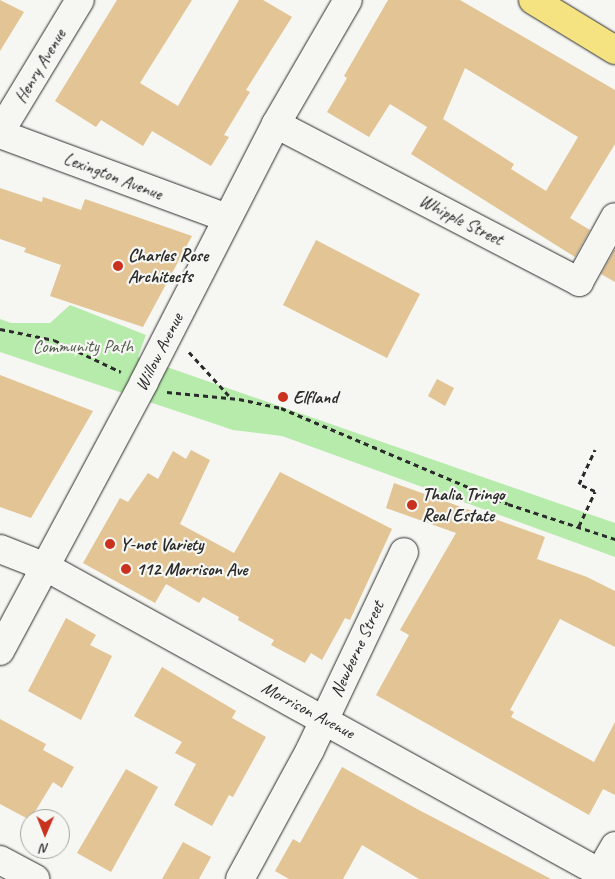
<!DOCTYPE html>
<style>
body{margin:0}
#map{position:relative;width:615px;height:879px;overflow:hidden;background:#f6f6f2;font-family:Caveat,sans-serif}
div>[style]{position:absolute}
.green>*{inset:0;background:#b7ebac}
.building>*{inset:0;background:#e2c495}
.path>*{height:3px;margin-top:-1.5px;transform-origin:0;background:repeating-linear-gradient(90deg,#2b2b2b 0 5px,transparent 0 9px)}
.roads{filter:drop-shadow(0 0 1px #2b2b2b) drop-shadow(0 0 1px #2b2b2b)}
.minor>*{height:28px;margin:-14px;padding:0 14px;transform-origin:14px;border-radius:14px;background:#f6f6f2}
.major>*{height:28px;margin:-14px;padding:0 14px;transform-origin:14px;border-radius:14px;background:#f5e381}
.dots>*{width:14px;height:14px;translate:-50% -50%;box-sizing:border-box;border:2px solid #f6f6f2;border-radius:50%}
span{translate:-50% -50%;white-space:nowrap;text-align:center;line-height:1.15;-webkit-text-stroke:4.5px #f6f6f2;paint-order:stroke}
.street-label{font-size:18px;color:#2b2b2b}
.poi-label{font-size:18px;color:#2b2b2b;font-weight:700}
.left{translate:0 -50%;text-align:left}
.park-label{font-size:18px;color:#4e5b4b}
.north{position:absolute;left:20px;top:809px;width:50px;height:50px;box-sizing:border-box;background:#f6f6f2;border:1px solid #a5a5a2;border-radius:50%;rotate:181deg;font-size:14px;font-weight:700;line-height:20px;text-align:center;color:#2b2b2b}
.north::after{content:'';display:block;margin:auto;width:18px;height:22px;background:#c8321e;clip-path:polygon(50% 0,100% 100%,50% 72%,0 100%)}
</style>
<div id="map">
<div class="green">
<div style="clip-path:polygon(70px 305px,146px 335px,138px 357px,615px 523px,615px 557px,282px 436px,233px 430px,0 352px,0 319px,11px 323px,50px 323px)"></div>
</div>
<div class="building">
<div style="clip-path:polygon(0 0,24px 12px,0 51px)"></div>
<div style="clip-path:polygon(117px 0,192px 0,140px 83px,178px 106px,239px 0,263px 0,292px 17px,246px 90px,250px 92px,224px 135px,229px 137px,211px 166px,152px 131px,143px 146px,101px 120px,96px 127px,55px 101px)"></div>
<div style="clip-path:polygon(evenodd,388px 0,460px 0,615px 90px,615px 144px,570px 218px,590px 230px,575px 257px,411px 154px,427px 127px,390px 104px,369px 137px,327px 112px,347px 78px,344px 76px,388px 0,465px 68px,578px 137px,546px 191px,511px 169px,514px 164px,443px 119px,465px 68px)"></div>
<div style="clip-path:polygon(0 188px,42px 202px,43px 197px,81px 210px,85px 199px,192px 236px,143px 327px,50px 296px,61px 265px,24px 252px,26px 248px,0 239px)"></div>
<div style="clip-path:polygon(316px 240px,420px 294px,387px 358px,283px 305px)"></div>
<div style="clip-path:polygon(615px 249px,615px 282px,601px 274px)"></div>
<div style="clip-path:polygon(0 375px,93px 411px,31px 518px,0 507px)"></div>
<div style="clip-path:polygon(437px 379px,454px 388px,445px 406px,428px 396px)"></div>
<div style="clip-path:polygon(191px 450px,210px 460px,180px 524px,234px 553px,280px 472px,392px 529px,350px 620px,345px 618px,322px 660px,311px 653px,305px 663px,271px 645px,274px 640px,238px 620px,239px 617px,203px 597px,199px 603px,166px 584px,155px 603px,83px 563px,120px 498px,128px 502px,148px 473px,158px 479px,173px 451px,186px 459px)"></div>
<div style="clip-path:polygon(394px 483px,545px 537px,537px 559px,587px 577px,615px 591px,615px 647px,560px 619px,510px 710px,514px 712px,511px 717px,594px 762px,615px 722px,615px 795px,603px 789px,589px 815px,376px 695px,409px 635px,400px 630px,456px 533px,386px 508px)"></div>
<div style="clip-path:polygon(66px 618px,96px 635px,90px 645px,112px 656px,81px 720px,28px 691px)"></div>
<div style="clip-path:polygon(162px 667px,236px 711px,232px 718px,266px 737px,233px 797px,229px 795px,212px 826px,174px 805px,196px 764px,175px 753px,182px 742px,134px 716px)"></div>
<div style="clip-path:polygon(0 719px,46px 744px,43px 750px,74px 767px,62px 788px,53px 782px,30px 820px,0 804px)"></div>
<div style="clip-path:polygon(342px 767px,417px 809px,551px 879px,419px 879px,362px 845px,343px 879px,289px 879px,275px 871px,293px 839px,300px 843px)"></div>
<div style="clip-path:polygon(126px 769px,158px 787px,111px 872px,77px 853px)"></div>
<div style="clip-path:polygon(183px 842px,211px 857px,199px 879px,162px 879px)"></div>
</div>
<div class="path">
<div style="left:0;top:329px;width:55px;rotate:11.5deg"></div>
<div style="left:54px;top:340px;width:74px;rotate:25.5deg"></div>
<div style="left:189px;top:352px;width:62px;rotate:47.6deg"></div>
<div style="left:167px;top:392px;width:72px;rotate:5.6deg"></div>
<div style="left:239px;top:399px;width:43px;rotate:12.1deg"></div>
<div style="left:281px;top:408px;width:246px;rotate:22.9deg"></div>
<div style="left:508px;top:504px;width:113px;rotate:18.1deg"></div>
<div style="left:579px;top:526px;width:38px;rotate:-65deg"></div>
<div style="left:595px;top:491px;width:17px;rotate:-156deg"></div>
<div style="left:579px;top:484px;width:38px;rotate:-65deg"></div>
</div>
<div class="roads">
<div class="minor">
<div style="left:276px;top:124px;width:342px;rotate:27.5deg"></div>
<div style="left:579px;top:282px;width:74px;rotate:-61deg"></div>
<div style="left:0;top:132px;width:154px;rotate:-58.8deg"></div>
<div style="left:0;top:134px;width:242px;rotate:20.3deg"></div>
<div style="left:0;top:549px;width:49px;rotate:21.4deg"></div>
<div style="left:46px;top:567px;width:645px;rotate:28.91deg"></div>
<div style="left:0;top:651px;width:305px;rotate:-61.8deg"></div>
<div style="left:144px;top:382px;width:290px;rotate:-62.9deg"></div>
<div style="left:276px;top:124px;width:143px;rotate:-59.9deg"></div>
<div style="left:0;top:860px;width:40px;rotate:28deg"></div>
<div style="left:240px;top:879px;width:147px;rotate:-61.5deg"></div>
<div style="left:310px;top:750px;width:219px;rotate:-64.6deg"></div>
<div style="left:596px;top:879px;width:38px;rotate:-60deg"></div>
</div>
<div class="major">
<div style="left:533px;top:0;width:96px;rotate:31.4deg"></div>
</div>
</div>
<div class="dots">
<div style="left:118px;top:266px;background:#c8321e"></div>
<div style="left:283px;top:397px;background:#c8321e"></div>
<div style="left:412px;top:505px;background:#c8321e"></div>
<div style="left:110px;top:544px;background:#c8321e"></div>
<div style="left:126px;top:569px;background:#c8321e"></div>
</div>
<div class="street-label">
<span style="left:40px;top:66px;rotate:-59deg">Henry Avenue</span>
<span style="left:113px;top:176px;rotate:21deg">Lexington Avenue</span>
<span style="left:461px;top:220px;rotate:27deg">Whipple Street</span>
<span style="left:159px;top:352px;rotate:-63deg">Willow Avenue</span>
<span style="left:357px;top:649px;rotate:-65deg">Newberne Street</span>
<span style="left:308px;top:710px;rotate:28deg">Morrison Avenue</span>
</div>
<div class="poi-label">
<span class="left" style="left:128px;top:266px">Charles Rose<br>Architects</span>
<span class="left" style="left:293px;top:397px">Elfland</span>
<span class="left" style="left:422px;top:505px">Thalia Tringo<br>Real Estate</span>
<span class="left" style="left:120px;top:544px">Y-not Variety</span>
<span class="left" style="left:136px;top:569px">112 Morrison Ave</span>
</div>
<div class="park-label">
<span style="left:83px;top:346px">Community Path</span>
</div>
<div class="north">N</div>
</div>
